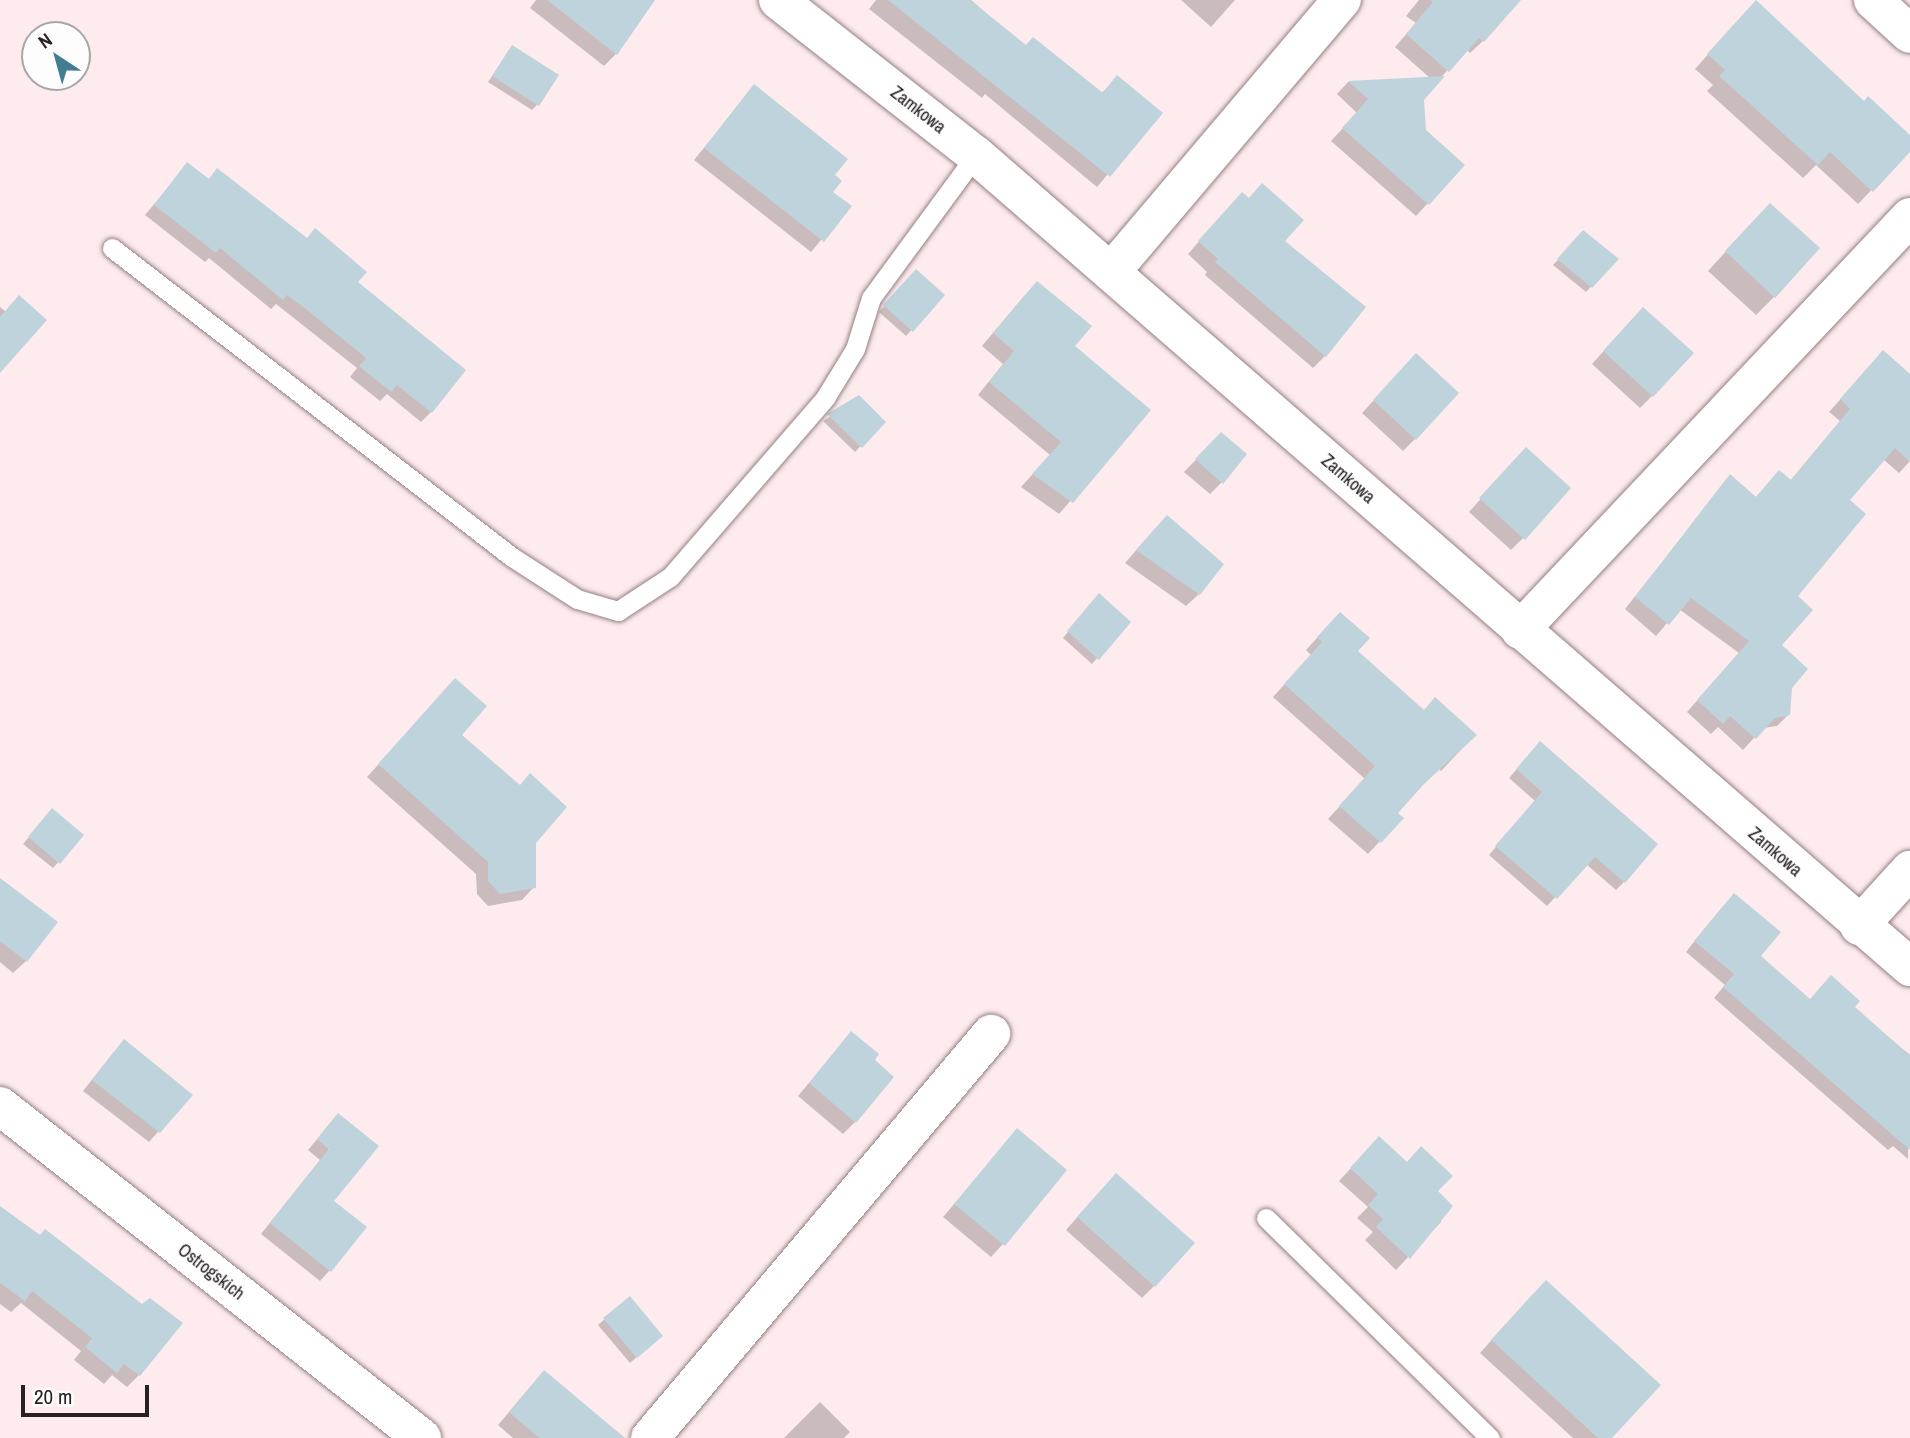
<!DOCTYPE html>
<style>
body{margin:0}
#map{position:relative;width:1910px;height:1438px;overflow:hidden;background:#fdebed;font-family:"Archivo Narrow",sans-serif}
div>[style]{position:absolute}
.shadow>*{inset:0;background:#0003}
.building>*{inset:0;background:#bed3db}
.roads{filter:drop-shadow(0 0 2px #937f82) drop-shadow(0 0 2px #937f82)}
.lane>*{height:19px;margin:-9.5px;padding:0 9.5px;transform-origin:9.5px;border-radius:9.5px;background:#fff}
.street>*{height:38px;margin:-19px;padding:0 19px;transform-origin:19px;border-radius:19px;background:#fff}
span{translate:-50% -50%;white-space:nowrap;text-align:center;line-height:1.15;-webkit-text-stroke:5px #fdfdfd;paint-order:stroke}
.street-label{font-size:18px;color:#282021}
.north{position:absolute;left:21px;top:21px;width:70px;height:70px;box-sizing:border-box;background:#fdfdfd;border:2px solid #a8a5a5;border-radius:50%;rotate:324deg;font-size:19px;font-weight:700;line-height:28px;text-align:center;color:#282021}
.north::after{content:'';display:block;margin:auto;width:24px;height:32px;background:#417e94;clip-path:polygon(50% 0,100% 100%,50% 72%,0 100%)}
.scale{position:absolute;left:21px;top:1385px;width:128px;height:32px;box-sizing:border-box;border:4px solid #282021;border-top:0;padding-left:9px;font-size:21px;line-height:24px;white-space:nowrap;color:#282021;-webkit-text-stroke:5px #fdfdfd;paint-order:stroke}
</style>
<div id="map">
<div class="shadow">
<div style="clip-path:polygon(536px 0,636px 0,616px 54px,604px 66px,530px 8px)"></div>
<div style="clip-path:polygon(876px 0,971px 0,1025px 47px,1101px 94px,1117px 77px,1160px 113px,1097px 187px,985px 94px,982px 98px,869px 9px)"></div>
<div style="clip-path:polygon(1181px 0,1235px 0,1211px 27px)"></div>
<div style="clip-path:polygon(1419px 0,1512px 0,1483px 41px,1470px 53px,1466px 49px,1422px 99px,1425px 131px,1463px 165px,1416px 216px,1331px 141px,1357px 113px,1337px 94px,1348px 82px,1430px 78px,1395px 47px,1416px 23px,1406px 16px)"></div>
<div style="clip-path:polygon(1742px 16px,1910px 138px,1910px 150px,1858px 204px,1816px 165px,1803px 178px,1707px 91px,1713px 85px,1695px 69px)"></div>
<div style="clip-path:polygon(512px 47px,537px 105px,532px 110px,488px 82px)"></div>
<div style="clip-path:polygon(754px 87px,832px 176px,831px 192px,849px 207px,811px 252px,694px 160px)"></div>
<div style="clip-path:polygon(188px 164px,208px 180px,217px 171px,356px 283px,431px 412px,421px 422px,387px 394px,380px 401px,350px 377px,357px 368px,276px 304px,271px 309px,209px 258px,205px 262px,145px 215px)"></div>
<div style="clip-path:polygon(1230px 206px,1282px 241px,1325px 356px,1313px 368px,1205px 275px,1207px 272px,1188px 254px)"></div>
<div style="clip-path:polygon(1752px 223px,1774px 297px,1756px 315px,1708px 271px)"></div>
<div style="clip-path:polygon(1584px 232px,1616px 259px,1586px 292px,1553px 265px)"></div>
<div style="clip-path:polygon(916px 272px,943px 296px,906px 336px,879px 312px)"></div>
<div style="clip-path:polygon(1025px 295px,1073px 346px,1149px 410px,1059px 514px,1021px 487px,1050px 455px,978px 395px,1003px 364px,982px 346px)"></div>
<div style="clip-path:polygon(0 307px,6px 312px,0 370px)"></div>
<div style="clip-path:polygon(1631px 321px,1652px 396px,1640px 408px,1592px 364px)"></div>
<div style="clip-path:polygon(1872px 364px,1910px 376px,1910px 461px,1899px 473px,1883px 459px,1847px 500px,1796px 596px,1779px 645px,1790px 688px,1788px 715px,1777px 726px,1763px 728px,1743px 750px,1718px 727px,1711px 734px,1687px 712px,1739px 653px,1679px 609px,1656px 636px,1625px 609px,1730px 477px,1755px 498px,1779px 472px,1790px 481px,1840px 421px,1829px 412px)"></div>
<div style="clip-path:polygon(1404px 368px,1415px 439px,1403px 451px,1362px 413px)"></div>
<div style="clip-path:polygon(859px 398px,884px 422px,855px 452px,823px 421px)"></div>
<div style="clip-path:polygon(1221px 434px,1222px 482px,1210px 494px,1184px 472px)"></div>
<div style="clip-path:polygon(1514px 462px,1523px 538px,1511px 550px,1469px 512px)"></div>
<div style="clip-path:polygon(1155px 529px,1199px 594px,1186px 606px,1125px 563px)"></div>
<div style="clip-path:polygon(1093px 601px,1128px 622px,1092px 664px,1063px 638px)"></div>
<div style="clip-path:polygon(1328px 626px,1423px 712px,1475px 735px,1441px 771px,1437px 767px,1396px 813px,1401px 818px,1368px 854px,1328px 819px,1365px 779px,1273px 697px,1311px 655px,1306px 650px)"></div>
<div style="clip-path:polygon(443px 693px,460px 735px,534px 842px,534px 887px,522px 900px,488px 906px,477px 894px,476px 874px,367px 777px)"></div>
<div style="clip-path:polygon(1532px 752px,1624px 882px,1616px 890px,1586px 864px,1547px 906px,1489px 855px,1535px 801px,1509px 778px)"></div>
<div style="clip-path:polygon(47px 816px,82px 836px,53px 868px,23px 844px)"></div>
<div style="clip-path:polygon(0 901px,26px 961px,13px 973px,0 962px)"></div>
<div style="clip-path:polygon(1724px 905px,1759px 956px,1809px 1001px,1852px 1007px,1910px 1055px,1908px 1159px,1893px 1146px,1888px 1150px,1714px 998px,1725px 985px,1686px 952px)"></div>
<div style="clip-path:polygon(851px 1033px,872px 1061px,855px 1122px,843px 1134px,798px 1096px)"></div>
<div style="clip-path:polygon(114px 1052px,190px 1096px,149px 1142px,83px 1091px)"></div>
<div style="clip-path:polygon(328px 1126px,330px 1270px,320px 1281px,261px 1234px,320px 1160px,308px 1150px)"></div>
<div style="clip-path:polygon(1017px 1131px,1003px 1244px,991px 1257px,943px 1217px)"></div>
<div style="clip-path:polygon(1367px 1151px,1435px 1191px,1441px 1222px,1396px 1270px,1365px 1240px,1373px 1232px,1357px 1218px,1368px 1207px,1339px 1181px)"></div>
<div style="clip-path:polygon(1104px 1187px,1154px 1286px,1142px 1298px,1066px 1230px)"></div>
<div style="clip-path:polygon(0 1226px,139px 1375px,127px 1387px,112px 1375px,104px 1384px,74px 1360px,81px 1351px,21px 1303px,11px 1312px,0 1304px)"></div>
<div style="clip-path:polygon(1533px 1294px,1610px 1438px,1573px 1438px,1480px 1353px)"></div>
<div style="clip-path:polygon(629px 1298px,655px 1341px,630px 1363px,598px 1325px)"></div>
<div style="clip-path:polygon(532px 1385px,592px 1438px,513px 1438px,498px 1425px)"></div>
<div style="clip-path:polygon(820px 1402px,850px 1432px,844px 1438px,784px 1438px)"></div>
</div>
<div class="building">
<div style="clip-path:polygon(547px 0,655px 0,617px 55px)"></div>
<div style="clip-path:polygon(888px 0,970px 0,1026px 45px,1033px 37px,1103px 93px,1117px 75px,1163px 113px,1110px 177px)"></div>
<div style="clip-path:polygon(1430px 0,1521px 0,1484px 42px,1479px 38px,1449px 72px,1406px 34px,1433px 2px)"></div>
<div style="clip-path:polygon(1756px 0,1864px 101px,1868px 96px,1910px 135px,1910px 152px,1873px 192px,1830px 152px,1818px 165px,1719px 76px,1725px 70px,1707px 54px)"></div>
<div style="clip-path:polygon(512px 45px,559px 75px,539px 106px,492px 76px)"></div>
<div style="clip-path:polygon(1445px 76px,1424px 100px,1426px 130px,1465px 165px,1429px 205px,1342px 128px,1368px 99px,1348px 81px)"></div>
<div style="clip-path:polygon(754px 84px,848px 159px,835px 175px,842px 181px,833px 192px,852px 206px,824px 242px,704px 148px)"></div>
<div style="clip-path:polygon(187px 162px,209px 179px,217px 168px,307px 238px,315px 228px,367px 272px,358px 282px,466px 370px,432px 413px,397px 385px,391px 392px,359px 366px,366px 358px,306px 309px,287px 295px,283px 300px,220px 248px,216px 253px,154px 205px)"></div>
<div style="clip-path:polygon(1262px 183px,1304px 220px,1285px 241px,1366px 307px,1326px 357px,1215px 262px,1218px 259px,1198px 241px,1242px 192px,1249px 198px)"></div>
<div style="clip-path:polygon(1770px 203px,1820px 248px,1775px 298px,1725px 251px)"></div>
<div style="clip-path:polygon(1583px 230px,1619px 259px,1592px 288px,1557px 259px)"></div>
<div style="clip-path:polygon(916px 269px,945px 295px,913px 332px,883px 305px)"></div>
<div style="clip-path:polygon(1037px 281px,1092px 326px,1075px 346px,1151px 410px,1073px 503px,1032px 474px,1061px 442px,989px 382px,1014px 351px,993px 333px)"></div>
<div style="clip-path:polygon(19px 295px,47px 320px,0 373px,0 317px)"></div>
<div style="clip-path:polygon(1643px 307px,1694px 353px,1653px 397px,1603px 351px)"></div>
<div style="clip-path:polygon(1883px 350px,1910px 374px,1910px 462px,1895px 448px,1850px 500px,1866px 514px,1798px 596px,1813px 610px,1782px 645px,1808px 669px,1792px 688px,1790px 715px,1775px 718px,1756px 739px,1730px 716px,1723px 724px,1697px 700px,1749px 641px,1691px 598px,1669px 625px,1635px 597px,1730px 474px,1756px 497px,1779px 470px,1791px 480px,1850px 409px,1840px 399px)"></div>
<div style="clip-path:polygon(1416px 353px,1459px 393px,1416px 440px,1373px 400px)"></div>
<div style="clip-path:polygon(859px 395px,886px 422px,862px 448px,827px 414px)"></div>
<div style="clip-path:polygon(1221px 432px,1247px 454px,1223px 484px,1195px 459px)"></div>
<div style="clip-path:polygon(1526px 447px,1571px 488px,1525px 540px,1479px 498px)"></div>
<div style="clip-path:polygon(1167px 515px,1224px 564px,1200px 595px,1136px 550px)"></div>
<div style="clip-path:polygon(1099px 593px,1131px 622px,1099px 660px,1067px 631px)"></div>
<div style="clip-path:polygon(1340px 612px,1370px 638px,1358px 651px,1424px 710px,1435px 697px,1477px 735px,1424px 784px,1398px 813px,1404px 818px,1381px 843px,1339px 806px,1375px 766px,1284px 684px,1322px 642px,1317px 637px)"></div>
<div style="clip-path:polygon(455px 678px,487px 706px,462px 735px,520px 785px,530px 773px,567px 807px,536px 843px,536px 888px,500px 894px,488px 881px,488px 862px,378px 764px)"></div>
<div style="clip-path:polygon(1540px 741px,1658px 844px,1625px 883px,1595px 857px,1557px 899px,1495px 846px,1542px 792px,1516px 769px)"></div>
<div style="clip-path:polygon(52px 808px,84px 835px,60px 864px,28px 837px)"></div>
<div style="clip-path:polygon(0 878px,58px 922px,27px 962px,0 941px)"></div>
<div style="clip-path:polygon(1734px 893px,1781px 932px,1761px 956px,1810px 999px,1831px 975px,1860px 1001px,1855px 1007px,1910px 1056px,1910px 1150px,1723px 987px,1734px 974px,1694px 941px)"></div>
<div style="clip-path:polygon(851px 1031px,879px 1054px,875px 1060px,894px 1077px,856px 1123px,809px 1083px)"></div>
<div style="clip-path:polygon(124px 1039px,193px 1095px,160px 1133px,92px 1080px)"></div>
<div style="clip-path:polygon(338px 1113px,379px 1146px,334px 1201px,367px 1227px,331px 1272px,270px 1223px,329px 1149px,317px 1139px)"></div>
<div style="clip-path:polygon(1017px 1128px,1067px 1170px,1005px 1246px,954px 1204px)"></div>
<div style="clip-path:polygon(1379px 1136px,1407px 1162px,1421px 1146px,1453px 1176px,1438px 1191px,1453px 1206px,1410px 1259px,1376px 1227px,1383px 1219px,1368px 1205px,1378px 1194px,1350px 1168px)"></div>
<div style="clip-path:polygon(1116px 1173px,1195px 1243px,1155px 1287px,1077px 1217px)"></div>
<div style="clip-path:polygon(0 1206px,40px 1235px,45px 1229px,142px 1304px,150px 1298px,183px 1323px,140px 1376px,124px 1364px,117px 1373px,85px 1347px,92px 1338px,32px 1291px,25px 1301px,0 1283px)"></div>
<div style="clip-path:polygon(1546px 1280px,1661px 1385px,1612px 1438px,1598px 1438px,1491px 1340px)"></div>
<div style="clip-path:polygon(630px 1296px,663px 1336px,637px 1358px,603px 1318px)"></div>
<div style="clip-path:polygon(544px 1370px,625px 1438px,539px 1438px,509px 1412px)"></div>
</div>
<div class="roads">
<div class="lane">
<div style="left:112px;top:248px;width:505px;rotate:37.69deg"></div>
<div style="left:512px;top:557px;width:77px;rotate:32.9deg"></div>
<div style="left:577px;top:599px;width:43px;rotate:16.3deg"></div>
<div style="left:618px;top:611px;width:62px;rotate:-33.2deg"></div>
<div style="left:670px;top:577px;width:237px;rotate:-49.1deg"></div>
<div style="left:825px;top:398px;width:57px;rotate:-58.5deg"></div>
<div style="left:855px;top:349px;width:53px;rotate:-72.6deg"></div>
<div style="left:871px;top:298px;width:177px;rotate:-53.7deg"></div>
<div style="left:1266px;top:1218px;width:314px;rotate:44.5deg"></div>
</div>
<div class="street">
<div style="left:778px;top:0;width:251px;rotate:38.1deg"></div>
<div style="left:976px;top:155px;width:1238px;rotate:41deg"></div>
<div style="left:1873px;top:0;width:50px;rotate:42.6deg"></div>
<div style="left:1111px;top:272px;width:357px;rotate:-49.7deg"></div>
<div style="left:1520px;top:630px;width:568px;rotate:-46.64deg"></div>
<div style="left:1859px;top:926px;width:76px;rotate:-47.7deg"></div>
<div style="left:0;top:1106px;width:537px;rotate:38.19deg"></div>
<div style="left:650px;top:1438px;width:529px;rotate:-49.83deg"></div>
</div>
</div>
<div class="street-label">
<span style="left:918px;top:110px;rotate:38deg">Zamkowa</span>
<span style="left:1348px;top:479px;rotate:41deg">Zamkowa</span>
<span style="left:1775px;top:852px;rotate:41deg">Zamkowa</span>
<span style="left:211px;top:1272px;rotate:38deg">Ostrogskich</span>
</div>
<div class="north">N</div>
<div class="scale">20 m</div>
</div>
